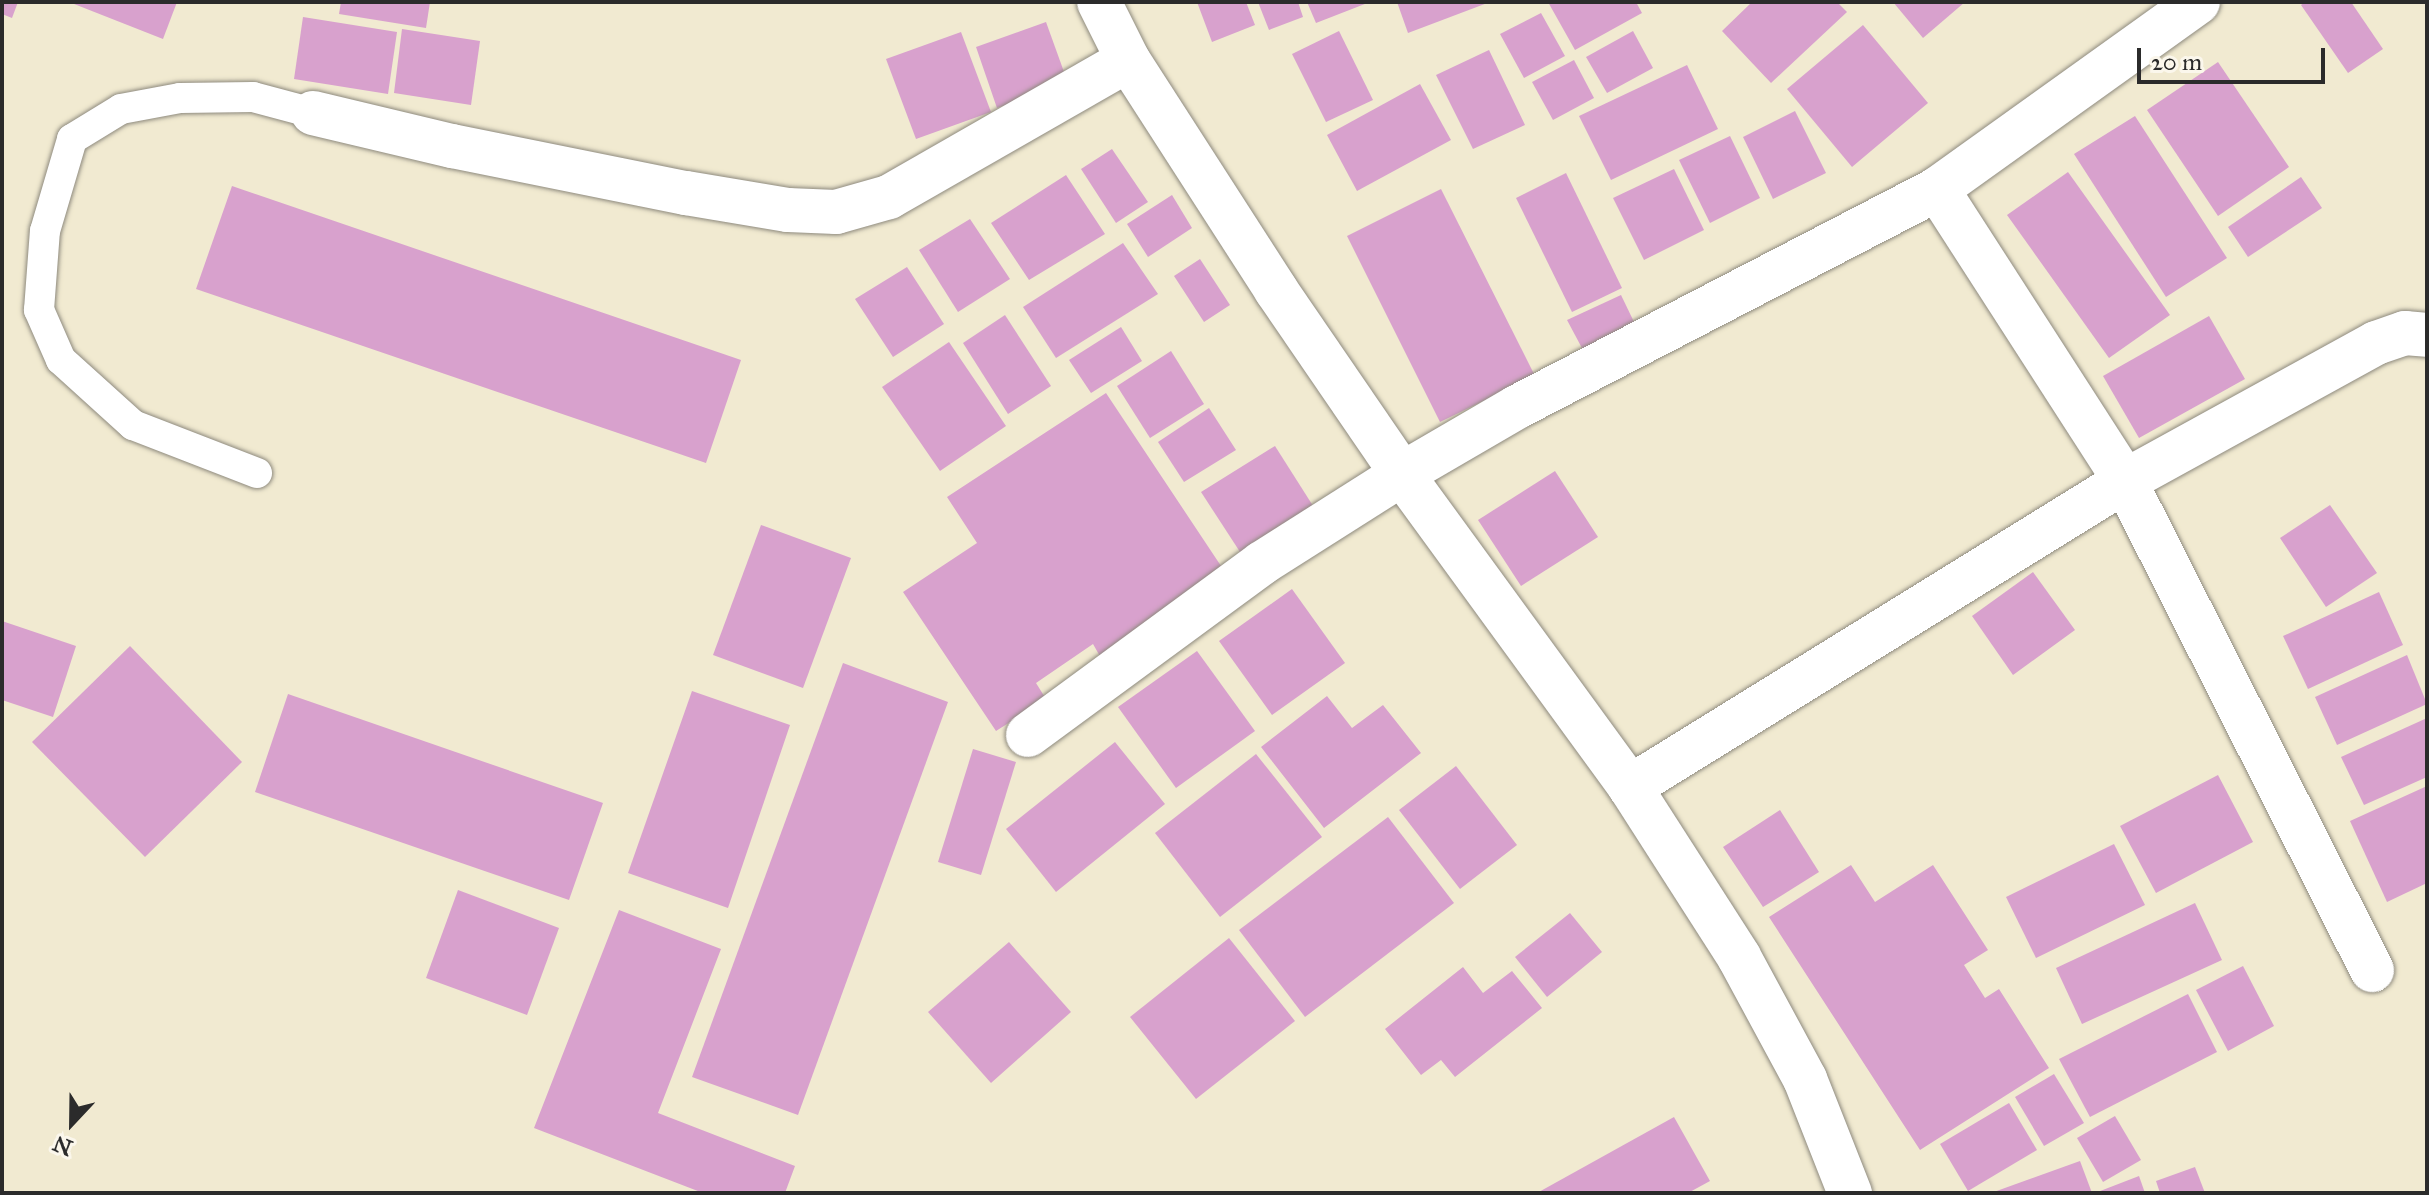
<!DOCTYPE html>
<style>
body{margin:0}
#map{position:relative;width:2429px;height:1195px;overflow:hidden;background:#f1ead1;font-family:"IM FELL Great Primer",serif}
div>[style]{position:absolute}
.building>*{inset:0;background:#d8a1cd}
.roads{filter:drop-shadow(0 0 2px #8e8a7e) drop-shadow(0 0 2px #8e8a7e)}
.lane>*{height:30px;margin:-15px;padding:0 15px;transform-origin:15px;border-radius:15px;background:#fff}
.street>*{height:44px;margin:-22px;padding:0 22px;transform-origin:22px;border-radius:22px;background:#fff}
span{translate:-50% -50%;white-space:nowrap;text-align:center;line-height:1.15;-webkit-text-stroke:7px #fbf7ec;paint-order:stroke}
.frame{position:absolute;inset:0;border:4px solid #2b2b2b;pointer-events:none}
.north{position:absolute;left:32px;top:1083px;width:80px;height:80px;-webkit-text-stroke:6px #fbf7ec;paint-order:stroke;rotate:202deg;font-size:22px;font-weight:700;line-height:32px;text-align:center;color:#2b2b2b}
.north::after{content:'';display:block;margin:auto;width:28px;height:36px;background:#2b2b2b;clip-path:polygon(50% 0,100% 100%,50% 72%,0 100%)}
.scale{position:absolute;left:2137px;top:48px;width:188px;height:36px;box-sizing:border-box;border:4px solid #2b2b2b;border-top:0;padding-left:10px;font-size:24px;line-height:28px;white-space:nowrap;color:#2b2b2b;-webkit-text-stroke:6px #fbf7ec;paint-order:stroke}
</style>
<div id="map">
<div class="building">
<div style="clip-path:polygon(2px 2px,18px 2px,12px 18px,2px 14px)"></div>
<div style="clip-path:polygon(69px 2px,177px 2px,163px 39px)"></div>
<div style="clip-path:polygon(341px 2px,430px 2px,426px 28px,339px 14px)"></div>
<div style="clip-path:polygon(1197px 2px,1246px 2px,1255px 25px,1212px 42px)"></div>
<div style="clip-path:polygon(1258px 2px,1298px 2px,1303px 17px,1269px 30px)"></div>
<div style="clip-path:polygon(1307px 2px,1370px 2px,1316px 23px)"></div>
<div style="clip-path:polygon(1397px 2px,1490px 2px,1408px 33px)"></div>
<div style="clip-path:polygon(1548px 2px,1636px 2px,1642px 13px,1575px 50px)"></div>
<div style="clip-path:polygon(1752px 2px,1837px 2px,1847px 12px,1771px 83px,1722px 31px)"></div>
<div style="clip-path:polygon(1893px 2px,1965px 2px,1923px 38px)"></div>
<div style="clip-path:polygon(2305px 2px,2351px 2px,2383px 49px,2348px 73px,2301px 5px)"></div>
<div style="clip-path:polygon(1541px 13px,1565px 56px,1524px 78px,1500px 34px)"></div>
<div style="clip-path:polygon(303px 17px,397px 32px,388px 94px,294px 79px)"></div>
<div style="clip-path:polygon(1046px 22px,1068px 83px,997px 108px,976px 47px)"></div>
<div style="clip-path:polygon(1863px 25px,1928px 103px,1852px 167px,1787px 89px)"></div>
<div style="clip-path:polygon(402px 29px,480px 41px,471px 105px,394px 93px)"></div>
<div style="clip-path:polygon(1339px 31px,1373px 100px,1326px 122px,1292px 54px)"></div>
<div style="clip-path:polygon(1633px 31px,1653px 68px,1607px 93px,1586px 57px)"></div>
<div style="clip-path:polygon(961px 32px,991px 112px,916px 139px,886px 59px)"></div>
<div style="clip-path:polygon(1489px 50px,1525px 125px,1473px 149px,1436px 75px)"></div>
<div style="clip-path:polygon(1574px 60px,1594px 98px,1553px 120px,1532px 82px)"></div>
<div style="clip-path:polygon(2218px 62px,2289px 167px,2218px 216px,2147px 110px)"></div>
<div style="clip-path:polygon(1687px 65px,1718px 129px,1611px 180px,1579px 116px)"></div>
<div style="clip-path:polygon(1420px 84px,1451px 140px,1357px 191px,1327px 135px)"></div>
<div style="clip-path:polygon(1795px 111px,1826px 173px,1773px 199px,1743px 137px)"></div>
<div style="clip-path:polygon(2135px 116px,2227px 258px,2166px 297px,2074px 154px)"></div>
<div style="clip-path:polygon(1730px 136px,1760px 198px,1710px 223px,1679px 160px)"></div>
<div style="clip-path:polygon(1112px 149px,1148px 202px,1116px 223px,1081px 169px)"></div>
<div style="clip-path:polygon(1674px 169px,1704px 230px,1644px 260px,1613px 198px)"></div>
<div style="clip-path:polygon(2068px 172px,2170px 315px,2109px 358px,2007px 215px)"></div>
<div style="clip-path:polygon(1566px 173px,1622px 288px,1572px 312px,1516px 198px)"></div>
<div style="clip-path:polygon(1066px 175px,1105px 234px,1029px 280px,991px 223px)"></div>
<div style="clip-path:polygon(2301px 177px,2322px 208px,2248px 257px,2228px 227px)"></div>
<div style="clip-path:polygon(232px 186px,741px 360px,706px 463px,196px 289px)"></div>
<div style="clip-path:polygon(1441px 189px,1535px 376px,1440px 422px,1347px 236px)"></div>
<div style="clip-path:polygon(1172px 195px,1192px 228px,1148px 257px,1127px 224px)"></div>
<div style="clip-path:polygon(970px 219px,1010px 279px,958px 312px,919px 250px)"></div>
<div style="clip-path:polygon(1123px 243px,1158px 294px,1056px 358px,1023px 307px)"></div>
<div style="clip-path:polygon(1200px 259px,1230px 305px,1204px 322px,1174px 276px)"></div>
<div style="clip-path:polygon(907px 267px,944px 324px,893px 357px,855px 299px)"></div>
<div style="clip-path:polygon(1621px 295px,1635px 324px,1583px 350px,1567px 320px)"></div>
<div style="clip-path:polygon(1005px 315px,1051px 386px,1008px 414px,963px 343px)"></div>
<div style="clip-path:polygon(2209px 316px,2245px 379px,2139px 438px,2103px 376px)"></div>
<div style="clip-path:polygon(1121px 327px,1142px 361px,1091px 393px,1069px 360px)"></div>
<div style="clip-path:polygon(949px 342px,1006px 426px,940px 471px,882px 387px)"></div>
<div style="clip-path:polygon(1171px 351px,1204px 404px,1150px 438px,1117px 386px)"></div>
<div style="clip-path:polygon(1106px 393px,1227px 575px,1101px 658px,1093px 644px,1036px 683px,1046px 699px,996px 731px,903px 592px,977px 543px,947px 497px)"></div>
<div style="clip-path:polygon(1209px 408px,1236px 450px,1184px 482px,1158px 442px)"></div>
<div style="clip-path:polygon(1275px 446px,1315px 509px,1242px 555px,1201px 492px)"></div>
<div style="clip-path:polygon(1555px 471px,1598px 537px,1521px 586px,1478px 520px)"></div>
<div style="clip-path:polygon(2330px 505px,2377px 573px,2326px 607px,2280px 538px)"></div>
<div style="clip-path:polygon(761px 525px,851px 558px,803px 688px,713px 655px)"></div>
<div style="clip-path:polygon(2033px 572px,2075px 630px,2013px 675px,1972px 616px)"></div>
<div style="clip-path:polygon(1292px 589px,1345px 663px,1272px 715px,1219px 641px)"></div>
<div style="clip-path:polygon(2379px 592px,2403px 645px,2308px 689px,2283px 636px)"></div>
<div style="clip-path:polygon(2px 621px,76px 646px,53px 717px,2px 700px)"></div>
<div style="clip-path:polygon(130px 646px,242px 762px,145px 857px,32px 742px)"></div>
<div style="clip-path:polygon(1197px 651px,1255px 731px,1176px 788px,1118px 707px)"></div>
<div style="clip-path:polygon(2407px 655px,2427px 704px,2337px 745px,2315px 697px)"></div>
<div style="clip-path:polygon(843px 663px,948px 702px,798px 1115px,692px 1077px)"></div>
<div style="clip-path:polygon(692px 691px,790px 725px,728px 908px,628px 873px)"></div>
<div style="clip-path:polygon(288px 694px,603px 803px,569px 900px,255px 792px)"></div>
<div style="clip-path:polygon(1327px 696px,1352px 728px,1383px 705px,1421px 753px,1324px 828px,1261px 747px)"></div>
<div style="clip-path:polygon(2427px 718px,2427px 777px,2364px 805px,2341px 757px)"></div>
<div style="clip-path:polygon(1115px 742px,1165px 804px,1056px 892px,1006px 829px)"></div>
<div style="clip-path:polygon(973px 749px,1016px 762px,981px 875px,938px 862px)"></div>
<div style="clip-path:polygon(1256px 754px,1322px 837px,1220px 917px,1155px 833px)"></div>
<div style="clip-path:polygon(1456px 766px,1517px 845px,1460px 889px,1399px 810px)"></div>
<div style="clip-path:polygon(2218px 775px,2253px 842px,2156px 893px,2120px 826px)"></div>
<div style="clip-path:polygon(2427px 786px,2427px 883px,2387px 902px,2350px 821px)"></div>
<div style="clip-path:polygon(1780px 810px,1819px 872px,1763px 907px,1723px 847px)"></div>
<div style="clip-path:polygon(1388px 817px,1454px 903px,1305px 1017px,1239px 930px)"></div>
<div style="clip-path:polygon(2114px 844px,2145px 905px,2036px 958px,2006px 897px)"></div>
<div style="clip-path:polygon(1851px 865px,1875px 902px,1933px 865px,1988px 950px,1964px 965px,1985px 998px,1999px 989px,2049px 1068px,1920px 1150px,1769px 917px)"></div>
<div style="clip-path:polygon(458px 890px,559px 928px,527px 1015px,426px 978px)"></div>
<div style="clip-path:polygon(2195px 903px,2222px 960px,2082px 1024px,2056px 968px)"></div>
<div style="clip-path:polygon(619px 910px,721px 949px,658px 1113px,795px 1166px,785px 1193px,703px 1193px,534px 1128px)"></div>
<div style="clip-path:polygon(1570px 913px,1602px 952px,1547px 997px,1515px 957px)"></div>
<div style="clip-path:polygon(1229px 938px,1295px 1021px,1196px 1099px,1130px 1017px)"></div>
<div style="clip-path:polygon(1009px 942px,1071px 1012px,991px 1083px,928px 1012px)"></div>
<div style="clip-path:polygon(2243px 966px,2274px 1026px,2228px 1051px,2196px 990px)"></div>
<div style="clip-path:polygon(1463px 967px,1483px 993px,1512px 971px,1542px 1008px,1455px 1077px,1441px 1060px,1421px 1075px,1385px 1029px)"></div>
<div style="clip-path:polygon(2188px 994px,2217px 1052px,2090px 1117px,2059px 1059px)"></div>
<div style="clip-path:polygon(2054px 1074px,2084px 1123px,2044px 1146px,2015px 1097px)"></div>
<div style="clip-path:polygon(2009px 1103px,2037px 1150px,1968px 1191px,1940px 1144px)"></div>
<div style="clip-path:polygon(2115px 1116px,2141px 1160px,2103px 1182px,2077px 1138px)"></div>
<div style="clip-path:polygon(1674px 1117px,1710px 1181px,1688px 1193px,1537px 1193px)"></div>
<div style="clip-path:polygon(2080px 1161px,2092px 1193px,1991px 1193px)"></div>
<div style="clip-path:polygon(2195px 1167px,2205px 1193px,2160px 1193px,2156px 1181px)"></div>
<div style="clip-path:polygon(2139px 1176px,2145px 1193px,2095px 1193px)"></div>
</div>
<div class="roads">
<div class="lane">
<div style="left:257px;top:473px;width:133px;rotate:-158.8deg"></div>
<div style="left:133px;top:425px;width:97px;rotate:-137.9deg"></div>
<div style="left:61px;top:360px;width:55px;rotate:-113.7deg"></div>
<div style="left:39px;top:310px;width:79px;rotate:-85.7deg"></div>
<div style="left:45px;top:231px;width:96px;rotate:-73.6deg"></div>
<div style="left:72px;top:139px;width:57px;rotate:-31.5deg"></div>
<div style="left:121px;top:109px;width:60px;rotate:-10.6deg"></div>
<div style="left:180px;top:98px;width:73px;rotate:-0.8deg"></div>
<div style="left:253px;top:97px;width:62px;rotate:14.9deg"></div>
</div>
<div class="street">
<div style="left:1099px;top:2px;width:65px;rotate:63.4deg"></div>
<div style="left:1128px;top:60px;width:274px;rotate:57.2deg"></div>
<div style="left:1276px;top:290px;width:223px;rotate:55.6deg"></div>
<div style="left:1402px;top:474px;width:387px;rotate:53.9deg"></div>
<div style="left:1630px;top:787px;width:202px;rotate:57.3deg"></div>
<div style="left:1739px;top:957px;width:139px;rotate:61.6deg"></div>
<div style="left:1805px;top:1079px;width:123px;rotate:68.5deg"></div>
<div style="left:313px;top:113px;width:143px;rotate:13.4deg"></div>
<div style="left:452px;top:146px;width:239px;rotate:11.4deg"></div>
<div style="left:686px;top:193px;width:103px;rotate:9.5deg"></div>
<div style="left:788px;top:210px;width:48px;rotate:2.4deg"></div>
<div style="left:836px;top:212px;width:55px;rotate:-15.8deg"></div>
<div style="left:889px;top:197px;width:275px;rotate:-29.8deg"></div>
<div style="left:1937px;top:189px;width:347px;rotate:57.2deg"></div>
<div style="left:2125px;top:481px;width:548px;rotate:63.2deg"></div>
<div style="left:1028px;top:735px;width:290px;rotate:-36.3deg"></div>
<div style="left:1262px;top:563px;width:166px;rotate:-32.4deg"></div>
<div style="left:1402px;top:474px;width:133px;rotate:-30.2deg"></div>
<div style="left:1517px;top:407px;width:473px;rotate:-27.4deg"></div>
<div style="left:1937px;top:189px;width:321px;rotate:-35.6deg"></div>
<div style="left:1630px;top:787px;width:582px;rotate:-31.72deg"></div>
<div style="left:2125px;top:481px;width:286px;rotate:-28.8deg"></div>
<div style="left:2376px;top:343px;width:31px;rotate:-19deg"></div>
<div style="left:2405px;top:333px;width:22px;rotate:5deg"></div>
</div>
</div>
<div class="frame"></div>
<div class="north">N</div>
<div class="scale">20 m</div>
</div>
